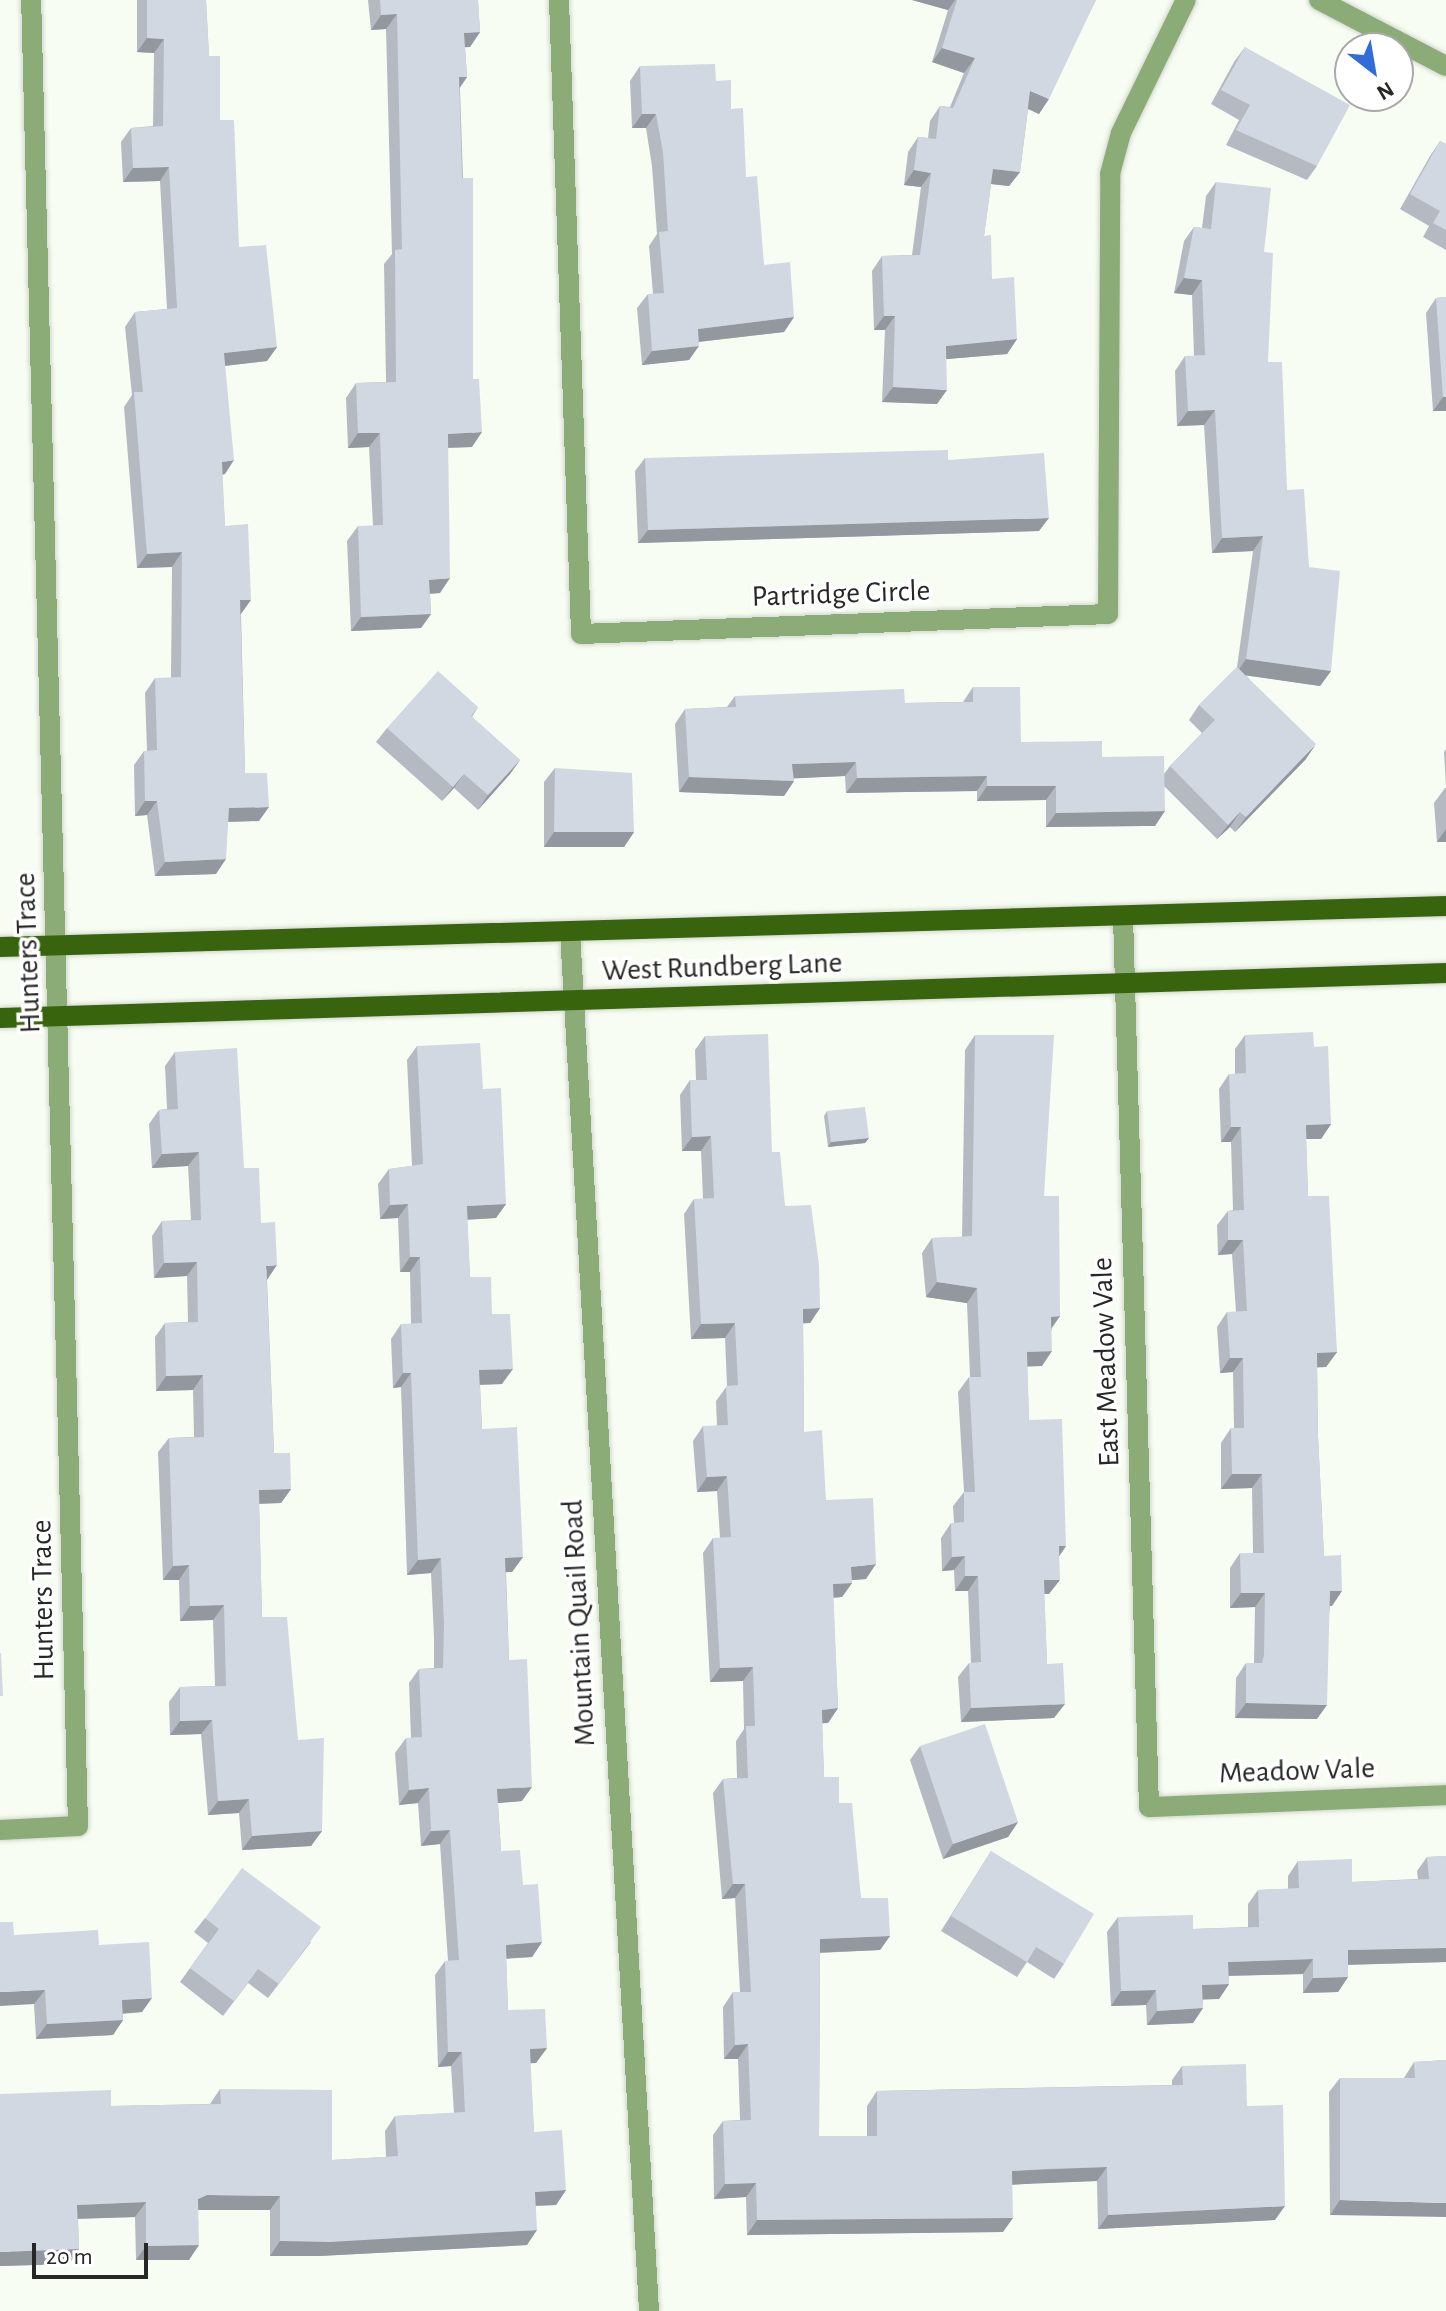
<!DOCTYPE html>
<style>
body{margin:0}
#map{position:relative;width:1446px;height:2311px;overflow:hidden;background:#f7fdf3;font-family:"Alegreya Sans",sans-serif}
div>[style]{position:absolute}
.roads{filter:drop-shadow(0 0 2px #d1d7ce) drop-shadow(0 0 2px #d1d7ce)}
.minor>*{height:20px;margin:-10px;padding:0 10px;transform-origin:10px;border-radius:10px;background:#8bab77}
.major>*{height:20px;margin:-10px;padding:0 10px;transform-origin:10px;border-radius:10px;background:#38640d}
.wall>*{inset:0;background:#b5bac2}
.shaded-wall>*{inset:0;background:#93979e}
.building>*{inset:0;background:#d2d8e1}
span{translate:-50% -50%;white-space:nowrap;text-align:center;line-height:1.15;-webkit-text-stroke:7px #fff;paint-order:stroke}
.street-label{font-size:30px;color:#262825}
.north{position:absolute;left:1334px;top:32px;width:80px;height:80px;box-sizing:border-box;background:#fff;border:2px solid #a8a9a8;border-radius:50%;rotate:149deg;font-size:22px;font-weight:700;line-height:32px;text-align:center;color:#262825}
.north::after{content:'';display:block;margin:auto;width:28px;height:36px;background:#306ddb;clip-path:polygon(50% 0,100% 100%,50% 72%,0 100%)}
.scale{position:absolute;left:32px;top:2243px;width:116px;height:36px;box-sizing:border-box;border:4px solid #262825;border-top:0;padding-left:10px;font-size:24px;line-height:28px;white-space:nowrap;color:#262825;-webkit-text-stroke:6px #fff;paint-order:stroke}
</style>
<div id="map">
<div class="roads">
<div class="minor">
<div style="left:559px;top:0;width:634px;rotate:88.01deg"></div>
<div style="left:581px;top:634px;width:527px;rotate:-2.17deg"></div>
<div style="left:1108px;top:614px;width:440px;rotate:-89.7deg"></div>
<div style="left:1110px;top:174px;width:42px;rotate:-75deg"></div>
<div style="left:1121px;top:133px;width:148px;rotate:-64deg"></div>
<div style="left:1319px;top:0;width:143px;rotate:27.5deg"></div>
<div style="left:1123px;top:916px;width:891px;rotate:88.33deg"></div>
<div style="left:1149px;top:1807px;width:297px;rotate:-2.3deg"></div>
<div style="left:570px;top:932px;width:1381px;rotate:86.72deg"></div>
<div style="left:0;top:1830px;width:78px;rotate:-2.9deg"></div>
<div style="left:78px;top:1826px;width:1827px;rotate:-91.47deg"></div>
</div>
<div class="major">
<div style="left:0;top:947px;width:1447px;rotate:-1.62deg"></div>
<div style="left:0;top:1018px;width:1447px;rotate:-1.78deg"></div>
</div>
</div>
<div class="wall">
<div style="clip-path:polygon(137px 0,206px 0,209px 56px,239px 247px,277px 347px,267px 361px,225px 366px,225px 474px,222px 475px,225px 526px,241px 614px,245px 773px,259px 821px,228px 822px,216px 874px,155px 876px,147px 815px,135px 816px,134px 765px,144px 751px,147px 751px,145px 693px,155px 678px,171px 678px,172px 567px,137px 568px,124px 407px,132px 395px,125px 327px,135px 312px,167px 309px,160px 181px,123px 182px,121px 142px,131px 128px,153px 126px,154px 53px,137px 52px)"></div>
<div style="clip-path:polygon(368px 0,478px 0,480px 32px,470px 47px,465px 47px,467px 77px,460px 88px,472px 447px,448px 448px,440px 593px,430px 594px,431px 614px,421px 628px,351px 631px,347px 541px,358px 526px,373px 526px,369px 447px,348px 448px,346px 398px,356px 383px,386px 382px,384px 264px,392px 254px,386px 29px,371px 30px)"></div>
<div style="clip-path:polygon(912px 0,1096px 0,1039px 114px,1028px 109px,1020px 172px,1009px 186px,991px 184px,984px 236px,992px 279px,1017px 339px,1007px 354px,946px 359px,937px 404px,882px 402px,885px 330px,874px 330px,872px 271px,882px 256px,912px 255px,921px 187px,904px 185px,908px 152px,918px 137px,928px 138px,930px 121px,940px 106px,950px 107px,964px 73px,932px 62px,948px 10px)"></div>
<div style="clip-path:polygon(1245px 47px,1317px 166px,1307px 180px,1226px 145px,1239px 120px,1211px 104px,1234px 62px)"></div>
<div style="clip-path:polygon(640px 66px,716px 81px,731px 109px,764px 265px,794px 317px,784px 332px,699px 342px,689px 360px,642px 365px,637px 308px,648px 294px,653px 294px,649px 246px,657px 234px,652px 166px,646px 128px,632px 128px,630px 81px)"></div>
<div style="clip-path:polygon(1440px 141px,1446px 144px,1446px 250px,1423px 237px,1429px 226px,1400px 209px,1430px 156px)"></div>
<div style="clip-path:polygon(1216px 182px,1264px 252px,1268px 362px,1287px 490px,1309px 567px,1331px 671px,1320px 686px,1246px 675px,1306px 759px,1235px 832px,1230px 827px,1217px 839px,1164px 786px,1155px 826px,1046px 827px,1046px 800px,977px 801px,977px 791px,846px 793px,845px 776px,794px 778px,794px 781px,784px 796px,679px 792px,675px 724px,685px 709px,727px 707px,735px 696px,905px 703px,963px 702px,973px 687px,1021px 742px,1102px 757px,1164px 774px,1170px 766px,1202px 733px,1189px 720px,1199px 705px,1237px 667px,1253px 551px,1212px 553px,1204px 425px,1177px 426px,1175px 371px,1185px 356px,1194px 356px,1192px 295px,1174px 293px,1184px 241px,1194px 227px,1202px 228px,1206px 196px)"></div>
<div style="clip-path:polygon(1446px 297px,1446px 411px,1433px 411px,1426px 313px,1436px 298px)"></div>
<div style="clip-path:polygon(645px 458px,948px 460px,1039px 531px,638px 543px,635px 471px)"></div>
<div style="clip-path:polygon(478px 707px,472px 717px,520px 760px,510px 774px,478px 810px,454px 788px,442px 801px,376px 742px,387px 728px)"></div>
<div style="clip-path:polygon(1446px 749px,1446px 786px,1444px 752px)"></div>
<div style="clip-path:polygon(555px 768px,634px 832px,624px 847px,544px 847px,544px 782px)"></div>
<div style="clip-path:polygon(1445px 788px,1446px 788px,1446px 842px,1437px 842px,1434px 803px)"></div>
<div style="clip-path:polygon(975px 1035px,1044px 1196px,1060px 1316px,1052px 1328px,1042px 1366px,1027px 1366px,1029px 1420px,1066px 1546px,1059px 1556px,1049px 1594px,1044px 1594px,1047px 1664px,1054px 1718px,961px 1722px,958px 1677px,969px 1663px,971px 1663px,968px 1591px,955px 1591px,954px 1570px,942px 1571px,941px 1538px,951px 1523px,954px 1523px,953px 1506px,964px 1492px,958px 1392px,969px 1377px,970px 1377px,967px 1303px,926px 1297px,922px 1253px,932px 1238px,962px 1237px,965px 1050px)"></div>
<div style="clip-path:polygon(1245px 1035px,1314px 1047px,1331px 1124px,1321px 1139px,1306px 1139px,1308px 1196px,1337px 1352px,1326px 1367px,1317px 1367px,1318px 1436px,1324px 1556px,1332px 1606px,1330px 1606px,1317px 1719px,1235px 1718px,1236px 1678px,1246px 1663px,1254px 1663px,1255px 1607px,1230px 1608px,1230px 1568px,1240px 1553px,1253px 1553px,1252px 1488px,1221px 1489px,1221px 1443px,1231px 1428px,1234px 1428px,1233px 1372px,1220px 1373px,1217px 1327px,1227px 1312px,1236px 1312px,1232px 1254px,1218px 1255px,1217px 1225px,1228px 1211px,1233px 1210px,1231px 1142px,1221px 1142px,1219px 1089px,1229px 1074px,1235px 1074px,1235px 1049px)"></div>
<div style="clip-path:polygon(705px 1036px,772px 1152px,785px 1206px,820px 1308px,810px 1323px,803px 1323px,804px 1432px,826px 1500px,866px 1579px,852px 1580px,852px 1583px,842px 1597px,833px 1598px,838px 1708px,828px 1723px,822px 1723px,824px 1777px,839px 1803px,861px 1898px,890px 1936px,880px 1950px,820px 1953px,819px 2136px,867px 2136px,867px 2106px,877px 2091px,1172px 2085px,1172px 2080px,1182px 2066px,1247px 2106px,1275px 2220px,1098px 2229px,1097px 2181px,1034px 2183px,1012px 2185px,1003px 2232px,747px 2235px,746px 2197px,714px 2199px,713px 2135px,723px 2121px,740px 2120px,738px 2059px,724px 2059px,723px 2007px,733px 1992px,740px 1992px,735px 1898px,722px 1899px,713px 1793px,723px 1779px,737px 1778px,736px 1741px,744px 1729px,743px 1681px,710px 1682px,703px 1553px,713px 1538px,720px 1538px,717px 1491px,697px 1492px,693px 1441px,703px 1426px,717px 1426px,716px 1401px,727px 1386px,725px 1338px,691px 1339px,684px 1214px,694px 1199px,703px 1199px,701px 1151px,682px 1151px,680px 1095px,690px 1080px,696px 1080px,695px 1050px)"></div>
<div style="clip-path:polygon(417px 1046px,483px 1089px,506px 1204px,496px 1218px,467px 1220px,470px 1277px,492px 1314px,502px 1384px,480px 1385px,482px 1429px,523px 1557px,512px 1572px,506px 1572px,509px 1660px,522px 1801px,498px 1803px,501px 1851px,523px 1885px,542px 1942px,532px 1957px,506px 1959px,508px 2010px,547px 2048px,536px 2063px,530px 2063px,534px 2132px,566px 2190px,556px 2205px,536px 2206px,527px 2245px,319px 2256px,270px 2256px,270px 2210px,198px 2210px,189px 2260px,136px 2260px,135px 2217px,78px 2219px,79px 2249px,69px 2264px,0 2266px,111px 2106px,210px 2104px,220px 2089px,332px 2160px,386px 2157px,385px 2131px,395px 2116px,454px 2113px,451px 2066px,438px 2067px,435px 1975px,445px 1961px,448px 1961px,440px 1844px,421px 1846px,418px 1803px,399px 1805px,395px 1753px,406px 1738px,411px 1738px,409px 1683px,419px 1669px,434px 1668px,434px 1638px,431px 1573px,407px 1575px,401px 1387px,393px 1388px,391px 1339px,401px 1324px,411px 1324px,410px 1272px,400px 1272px,398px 1218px,380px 1219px,378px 1184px,389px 1169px,412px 1166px,407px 1060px)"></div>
<div style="clip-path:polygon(175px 1052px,244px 1168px,261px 1223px,267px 1280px,274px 1453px,291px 1489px,281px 1503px,259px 1504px,262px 1617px,298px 1740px,322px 1831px,311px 1846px,242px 1850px,239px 1813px,208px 1815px,201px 1734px,170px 1735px,169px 1702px,180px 1687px,215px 1686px,213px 1620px,180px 1621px,179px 1580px,163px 1580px,158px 1452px,169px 1438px,194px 1437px,193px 1390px,156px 1391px,155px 1337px,165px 1323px,188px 1322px,187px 1276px,154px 1278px,152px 1236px,162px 1221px,191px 1220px,188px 1166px,152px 1168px,149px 1124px,159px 1110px,167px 1109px,165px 1066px)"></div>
<div style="clip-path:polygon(827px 1111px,869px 1138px,865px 1143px,828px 1147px,824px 1116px)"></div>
<div style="clip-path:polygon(920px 1746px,1018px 1822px,1008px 1837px,943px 1859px,910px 1760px)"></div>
<div style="clip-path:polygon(991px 1851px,1064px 1964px,1054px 1979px,1027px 1962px,1017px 1977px,941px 1931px)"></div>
<div style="clip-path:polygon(1446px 1856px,1446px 1962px,1348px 1965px,1348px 1977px,1338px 1992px,1303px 1993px,1303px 1974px,1229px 1976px,1229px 1984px,1219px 1999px,1203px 1999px,1203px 2008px,1193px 2023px,1147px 2025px,1146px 2005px,1111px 2006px,1107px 1932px,1118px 1917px,1193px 1929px,1248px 1927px,1248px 1904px,1258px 1890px,1288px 1889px,1288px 1876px,1298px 1861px,1352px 1882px,1418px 1879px,1417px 1871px,1427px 1857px)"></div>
<div style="clip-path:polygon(205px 1918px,311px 1942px,268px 1998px,248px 1983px,223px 2016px,180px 1982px,208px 1943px,194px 1932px)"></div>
<div style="clip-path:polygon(14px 1935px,99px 1945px,142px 2012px,123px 2014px,123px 2020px,113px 2035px,36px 2039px,34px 2004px)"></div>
<div style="clip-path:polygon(1446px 2060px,1330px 2215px,1329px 2092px,1340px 2078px,1404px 2078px,1414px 2062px)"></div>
</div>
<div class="shaded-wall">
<div style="clip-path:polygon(912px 0,955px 0,948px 10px)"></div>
<div style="clip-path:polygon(397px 14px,386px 29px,371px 30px,381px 15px)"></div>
<div style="clip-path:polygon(480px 32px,470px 47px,454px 48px,464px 33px)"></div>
<div style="clip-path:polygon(147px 38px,164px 39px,154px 53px,137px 52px)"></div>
<div style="clip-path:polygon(942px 48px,975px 58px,964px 73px,932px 62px)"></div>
<div style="clip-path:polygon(459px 77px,467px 77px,457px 91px)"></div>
<div style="clip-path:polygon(1030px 91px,1049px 99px,1039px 114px,1020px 105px)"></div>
<div style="clip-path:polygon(642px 114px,656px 114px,646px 128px,632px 128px)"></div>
<div style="clip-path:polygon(169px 167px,160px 181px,123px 182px,133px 168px)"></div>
<div style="clip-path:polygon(993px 169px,1020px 172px,1009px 186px,982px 183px)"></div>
<div style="clip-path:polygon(914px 170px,931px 173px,921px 187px,904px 185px)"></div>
<div style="clip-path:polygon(1184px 278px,1202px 280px,1192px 295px,1174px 293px)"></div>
<div style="clip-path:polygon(884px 316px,895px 316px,885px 330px,874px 330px)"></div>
<div style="clip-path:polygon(794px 317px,784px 332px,688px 343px,698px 329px)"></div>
<div style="clip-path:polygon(1017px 339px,1007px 354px,936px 360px,946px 346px)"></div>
<div style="clip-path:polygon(699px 346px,689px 360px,642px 365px,652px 351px)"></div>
<div style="clip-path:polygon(277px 347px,267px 361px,214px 367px,224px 353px)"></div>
<div style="clip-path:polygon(893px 387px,947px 390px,937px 404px,882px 402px)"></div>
<div style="clip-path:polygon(1443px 397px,1446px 397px,1446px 411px,1433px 411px)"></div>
<div style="clip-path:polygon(1215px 410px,1204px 425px,1177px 426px,1188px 411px)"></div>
<div style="clip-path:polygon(482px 432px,472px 447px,438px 448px,448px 434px)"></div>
<div style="clip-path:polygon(358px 433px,380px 433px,369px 447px,348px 448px)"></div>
<div style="clip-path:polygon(234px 460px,225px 474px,212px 476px,222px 462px)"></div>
<div style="clip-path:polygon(1049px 518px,1039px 531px,638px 543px,648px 530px)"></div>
<div style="clip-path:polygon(1263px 536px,1253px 551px,1212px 553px,1222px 538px)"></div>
<div style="clip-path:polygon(182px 552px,172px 567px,137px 568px,147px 554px)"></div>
<div style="clip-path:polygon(450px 578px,440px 593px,419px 594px,429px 580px)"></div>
<div style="clip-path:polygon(240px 600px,251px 600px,241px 614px,230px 614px)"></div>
<div style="clip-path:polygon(431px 614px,421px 628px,351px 631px,361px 617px)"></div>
<div style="clip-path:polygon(1246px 659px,1331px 671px,1320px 686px,1236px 674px)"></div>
<div style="clip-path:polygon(1316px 744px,1306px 759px,1235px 832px,1246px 817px)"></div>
<div style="clip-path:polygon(520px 760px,510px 774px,478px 810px,488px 795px)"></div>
<div style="clip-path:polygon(856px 762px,845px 776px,782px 779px,792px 764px)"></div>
<div style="clip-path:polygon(464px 774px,454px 788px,442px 801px,453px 787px)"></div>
<div style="clip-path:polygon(987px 776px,977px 791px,846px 793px,857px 778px)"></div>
<div style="clip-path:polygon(689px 777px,794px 781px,784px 796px,679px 792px)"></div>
<div style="clip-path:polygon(987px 786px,1056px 786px,1046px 800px,977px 801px)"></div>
<div style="clip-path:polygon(145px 801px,157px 801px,147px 815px,135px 816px)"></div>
<div style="clip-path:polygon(269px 807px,259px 821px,219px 822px,229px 808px)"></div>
<div style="clip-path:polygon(1165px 811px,1155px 826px,1046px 827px,1056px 813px)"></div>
<div style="clip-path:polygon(1240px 812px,1230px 827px,1217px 839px,1228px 825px)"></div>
<div style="clip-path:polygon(1446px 829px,1446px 842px,1437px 842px)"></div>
<div style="clip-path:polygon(554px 832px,634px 832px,624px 847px,544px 847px)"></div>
<div style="clip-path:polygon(226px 859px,216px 874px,155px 876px,165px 862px)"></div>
<div style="clip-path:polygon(1331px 1124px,1321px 1139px,1296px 1139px,1306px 1125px)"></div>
<div style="clip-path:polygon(1231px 1127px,1241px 1127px,1231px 1142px,1221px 1142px)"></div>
<div style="clip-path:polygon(711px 1136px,701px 1151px,682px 1151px,692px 1137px)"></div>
<div style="clip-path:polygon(869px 1138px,865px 1143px,828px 1147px,831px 1142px)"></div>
<div style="clip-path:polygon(199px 1152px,188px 1166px,152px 1168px,162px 1154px)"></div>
<div style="clip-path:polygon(408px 1204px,398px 1218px,380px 1219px,390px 1205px)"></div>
<div style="clip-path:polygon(506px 1204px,496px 1218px,457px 1220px,467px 1206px)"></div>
<div style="clip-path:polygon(1228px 1240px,1243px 1240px,1232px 1254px,1218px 1255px)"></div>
<div style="clip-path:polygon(410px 1257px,420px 1257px,410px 1272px,400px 1272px)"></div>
<div style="clip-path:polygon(197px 1262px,187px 1276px,154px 1278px,164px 1263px)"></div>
<div style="clip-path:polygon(277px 1265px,267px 1280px,266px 1266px)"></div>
<div style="clip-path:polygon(937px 1282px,977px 1288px,967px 1303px,926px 1297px)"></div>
<div style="clip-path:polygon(820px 1308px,810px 1323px,793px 1324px,803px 1309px)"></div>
<div style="clip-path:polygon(1060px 1316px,1050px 1330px,1051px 1317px)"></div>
<div style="clip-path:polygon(735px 1323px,725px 1338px,691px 1339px,701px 1324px)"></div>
<div style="clip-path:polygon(1052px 1351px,1042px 1366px,1017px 1367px,1027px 1352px)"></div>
<div style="clip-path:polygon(1337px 1352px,1326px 1367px,1307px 1368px,1317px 1353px)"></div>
<div style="clip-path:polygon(1230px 1358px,1243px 1358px,1233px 1372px,1220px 1373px)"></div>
<div style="clip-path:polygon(513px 1369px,502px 1384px,469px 1385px,479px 1370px)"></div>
<div style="clip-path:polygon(403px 1373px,411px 1373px,401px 1387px,393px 1388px)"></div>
<div style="clip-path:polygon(203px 1375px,193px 1390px,156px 1391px,166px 1376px)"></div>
<div style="clip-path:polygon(1232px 1474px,1262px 1474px,1252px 1488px,1221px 1489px)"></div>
<div style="clip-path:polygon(727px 1476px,717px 1491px,697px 1492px,707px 1477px)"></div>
<div style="clip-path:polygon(291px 1489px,281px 1503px,249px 1504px,259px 1490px)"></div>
<div style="clip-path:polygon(1059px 1546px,1066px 1546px,1056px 1561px)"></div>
<div style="clip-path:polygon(965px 1556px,954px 1570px,942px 1571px,952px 1557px)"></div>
<div style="clip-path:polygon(523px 1557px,512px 1572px,495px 1573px,505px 1558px)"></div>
<div style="clip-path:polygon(441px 1558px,431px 1573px,407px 1575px,418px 1560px)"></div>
<div style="clip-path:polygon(876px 1564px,866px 1579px,841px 1581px,851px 1567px)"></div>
<div style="clip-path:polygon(189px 1565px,179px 1580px,163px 1580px,173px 1566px)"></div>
<div style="clip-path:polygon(965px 1576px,978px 1576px,968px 1591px,955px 1591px)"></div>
<div style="clip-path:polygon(1044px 1580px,1060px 1580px,1049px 1594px,1033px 1594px)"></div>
<div style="clip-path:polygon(852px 1583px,842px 1597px,823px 1598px,833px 1584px)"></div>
<div style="clip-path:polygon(1330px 1591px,1342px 1591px,1332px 1606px,1320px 1606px)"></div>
<div style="clip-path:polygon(1241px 1593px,1265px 1593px,1255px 1607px,1230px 1608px)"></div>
<div style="clip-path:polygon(224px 1605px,213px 1620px,180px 1621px,190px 1606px)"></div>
<div style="clip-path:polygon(753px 1667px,743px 1681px,710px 1682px,720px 1668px)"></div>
<div style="clip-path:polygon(1246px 1703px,1327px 1705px,1317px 1719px,1235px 1718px)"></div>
<div style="clip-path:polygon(1065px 1704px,1054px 1718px,961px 1722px,971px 1708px)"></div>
<div style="clip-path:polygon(838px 1708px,828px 1723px,811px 1724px,822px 1710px)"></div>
<div style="clip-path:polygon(212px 1720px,201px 1734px,170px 1735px,180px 1721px)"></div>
<div style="clip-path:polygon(532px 1787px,522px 1801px,487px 1804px,497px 1789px)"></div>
<div style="clip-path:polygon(429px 1788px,418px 1803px,399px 1805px,409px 1790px)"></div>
<div style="clip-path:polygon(249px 1799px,239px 1813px,208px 1815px,218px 1801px)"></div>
<div style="clip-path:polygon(1018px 1822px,1008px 1837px,943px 1859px,953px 1844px)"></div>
<div style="clip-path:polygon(450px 1830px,440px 1844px,421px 1846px,431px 1831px)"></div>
<div style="clip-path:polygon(322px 1831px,311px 1846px,242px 1850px,252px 1836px)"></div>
<div style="clip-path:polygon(733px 1884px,745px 1884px,735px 1898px,722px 1899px)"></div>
<div style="clip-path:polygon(890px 1936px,880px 1950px,810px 1953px,820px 1939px)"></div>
<div style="clip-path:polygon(542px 1942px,532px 1957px,495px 1959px,506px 1945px)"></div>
<div style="clip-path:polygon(1446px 1948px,1446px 1962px,1337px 1965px,1348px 1950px)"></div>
<div style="clip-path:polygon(1313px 1959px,1303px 1974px,1218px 1976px,1228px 1962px)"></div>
<div style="clip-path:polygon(1348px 1977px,1338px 1992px,1303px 1993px,1313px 1978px)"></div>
<div style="clip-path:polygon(1229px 1984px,1219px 1999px,1192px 2000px,1202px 1985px)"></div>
<div style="clip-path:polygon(45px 1990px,34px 2004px,0 2006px,0 1992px)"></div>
<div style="clip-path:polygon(1156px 1990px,1146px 2005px,1111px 2006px,1121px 1991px)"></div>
<div style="clip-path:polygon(152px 1998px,142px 2012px,112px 2014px,122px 2000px)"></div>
<div style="clip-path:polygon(1203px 2008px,1193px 2023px,1147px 2025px,1157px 2011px)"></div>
<div style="clip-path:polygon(123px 2020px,113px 2035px,36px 2039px,47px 2024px)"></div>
<div style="clip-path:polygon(748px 2044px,738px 2059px,724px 2059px,735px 2045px)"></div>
<div style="clip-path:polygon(547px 2048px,536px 2063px,519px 2064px,530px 2049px)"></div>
<div style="clip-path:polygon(448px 2052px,462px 2052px,451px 2066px,438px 2067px)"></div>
<div style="clip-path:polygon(1107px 2167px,1097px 2181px,1002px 2185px,1012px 2171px)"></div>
<div style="clip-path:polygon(756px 2183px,746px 2197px,714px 2199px,725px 2184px)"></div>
<div style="clip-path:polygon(566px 2190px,556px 2205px,525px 2206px,535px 2192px)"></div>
<div style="clip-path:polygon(207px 2195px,280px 2196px,270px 2210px,197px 2210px,198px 2199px)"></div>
<div style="clip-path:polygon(1340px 2200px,1446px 2203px,1446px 2217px,1330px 2215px)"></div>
<div style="clip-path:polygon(146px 2202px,135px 2217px,67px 2219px,77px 2205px)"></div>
<div style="clip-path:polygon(1285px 2206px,1275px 2220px,1098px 2229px,1108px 2215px)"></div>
<div style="clip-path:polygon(1013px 2218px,1003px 2232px,747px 2235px,757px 2220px)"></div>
<div style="clip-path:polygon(537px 2230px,527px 2245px,319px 2256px,270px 2256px,280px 2241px)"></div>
<div style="clip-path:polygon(199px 2245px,189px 2260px,136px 2260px,146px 2246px)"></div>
<div style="clip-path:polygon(79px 2249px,69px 2264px,0 2266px,0 2252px)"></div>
</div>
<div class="building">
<div style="clip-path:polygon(147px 0,206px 0,209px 56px,220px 56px,220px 120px,234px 120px,239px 247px,266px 245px,277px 347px,224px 353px,234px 460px,222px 462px,225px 526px,248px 524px,251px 600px,240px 600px,245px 773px,267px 773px,269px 807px,229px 808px,226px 859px,165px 862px,157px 801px,145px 801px,144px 751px,157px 750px,155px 678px,181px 677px,182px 552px,147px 554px,134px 392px,143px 392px,135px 312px,177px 308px,169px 167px,133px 168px,131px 128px,163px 126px,164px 39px,147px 38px)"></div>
<div style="clip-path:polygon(380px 0,478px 0,480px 32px,464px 33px,467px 77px,459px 77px,462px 178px,473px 178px,473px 379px,479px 379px,482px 432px,448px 434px,450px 578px,429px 580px,431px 614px,361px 617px,358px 526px,383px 525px,380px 433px,358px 433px,356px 383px,396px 382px,395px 250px,402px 249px,397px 14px,381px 15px)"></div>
<div style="clip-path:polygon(957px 0,1096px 0,1049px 99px,1030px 91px,1020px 172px,993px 169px,984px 236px,991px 235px,992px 279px,1014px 277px,1017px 339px,946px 346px,947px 390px,893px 387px,895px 316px,884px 316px,882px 256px,920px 255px,931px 173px,914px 170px,918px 137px,936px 139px,940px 106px,953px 108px,975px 58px,942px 48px)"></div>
<div style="clip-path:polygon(1245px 47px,1350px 105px,1317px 166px,1236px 130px,1250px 105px,1221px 90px)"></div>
<div style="clip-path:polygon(715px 64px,716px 81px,731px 80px,731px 109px,743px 108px,746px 177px,757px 176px,764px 265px,790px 262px,794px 317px,698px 329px,699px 346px,652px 351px,648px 294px,664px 293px,659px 232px,668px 231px,663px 152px,656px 114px,642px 114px,640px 66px)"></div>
<div style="clip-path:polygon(1440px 141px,1446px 144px,1446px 230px,1433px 223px,1440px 211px,1410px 194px)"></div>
<div style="clip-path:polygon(1216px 182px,1271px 188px,1264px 252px,1273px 253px,1268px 362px,1282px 362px,1287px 490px,1304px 489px,1309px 567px,1340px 571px,1331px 671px,1246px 659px,1263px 536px,1222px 538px,1215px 410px,1188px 411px,1185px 356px,1205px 355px,1202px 280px,1184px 278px,1194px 227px,1211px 229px)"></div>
<div style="clip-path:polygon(1446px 297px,1446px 397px,1443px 397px,1436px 298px)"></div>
<div style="clip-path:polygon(948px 450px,948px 460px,1044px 453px,1049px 518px,648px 530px,645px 458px)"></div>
<div style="clip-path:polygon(1237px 667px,1316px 744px,1246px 817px,1240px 812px,1228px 825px,1170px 766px,1215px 720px,1199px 705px)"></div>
<div style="clip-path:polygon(438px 671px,478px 707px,471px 716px,520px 760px,488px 795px,464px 774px,453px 787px,387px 728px)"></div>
<div style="clip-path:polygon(973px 687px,1020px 687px,1021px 742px,1102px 741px,1102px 757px,1164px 756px,1165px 811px,1056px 813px,1056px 786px,987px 786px,987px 776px,857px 778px,856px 762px,792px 764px,794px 781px,689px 777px,685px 709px,736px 707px,735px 696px,904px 689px,905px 703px,973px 702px)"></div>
<div style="clip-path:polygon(555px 768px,632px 773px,634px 832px,554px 832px)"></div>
<div style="clip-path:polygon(1313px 1032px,1314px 1047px,1328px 1046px,1331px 1124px,1306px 1125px,1308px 1196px,1329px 1196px,1337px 1352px,1317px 1353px,1318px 1436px,1324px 1556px,1341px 1555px,1342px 1591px,1330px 1591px,1327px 1705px,1246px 1703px,1246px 1663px,1262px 1663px,1264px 1655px,1265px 1593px,1241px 1593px,1240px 1553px,1264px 1553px,1262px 1474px,1232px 1474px,1231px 1428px,1244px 1428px,1243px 1358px,1230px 1358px,1227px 1312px,1247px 1311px,1243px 1240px,1228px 1240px,1228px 1211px,1244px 1210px,1241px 1127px,1231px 1127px,1229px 1074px,1246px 1073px,1245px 1035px)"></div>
<div style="clip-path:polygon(768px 1034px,772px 1152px,780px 1152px,785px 1206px,811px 1205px,819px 1265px,820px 1308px,803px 1309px,804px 1432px,822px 1430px,826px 1500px,873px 1498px,876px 1564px,851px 1567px,852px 1583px,833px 1584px,838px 1708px,822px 1710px,824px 1777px,839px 1777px,839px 1803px,852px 1803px,861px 1898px,888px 1898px,890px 1936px,820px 1939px,819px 2136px,877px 2136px,877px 2091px,1183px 2085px,1182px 2066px,1246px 2064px,1247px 2106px,1283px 2105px,1285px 2206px,1108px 2215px,1107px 2167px,1044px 2169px,1012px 2171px,1013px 2218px,757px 2220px,756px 2183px,725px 2184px,723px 2121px,751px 2120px,748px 2044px,735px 2045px,733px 1992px,751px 1992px,745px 1884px,733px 1884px,723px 1779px,748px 1778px,746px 1726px,755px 1726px,753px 1667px,720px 1668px,713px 1538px,731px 1537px,727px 1476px,707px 1477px,703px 1426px,728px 1425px,726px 1386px,738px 1385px,735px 1323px,701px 1324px,694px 1199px,714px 1198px,711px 1136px,692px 1137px,690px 1080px,707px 1080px,705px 1036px)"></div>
<div style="clip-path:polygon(975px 1035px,1054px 1035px,1044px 1196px,1059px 1196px,1060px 1316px,1051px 1317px,1052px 1351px,1027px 1352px,1029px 1420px,1062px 1419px,1066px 1546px,1059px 1546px,1060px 1580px,1044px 1580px,1047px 1664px,1063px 1663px,1065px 1704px,971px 1708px,969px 1663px,981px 1662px,978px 1576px,965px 1576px,965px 1556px,952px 1557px,951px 1523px,964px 1522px,964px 1492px,975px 1492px,969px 1377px,981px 1377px,977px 1288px,937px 1282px,932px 1238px,972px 1236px)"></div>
<div style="clip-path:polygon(480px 1043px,483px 1089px,501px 1088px,506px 1204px,467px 1206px,470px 1277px,491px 1277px,492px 1314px,510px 1314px,513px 1369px,479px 1370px,482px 1429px,517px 1427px,523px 1557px,505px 1558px,509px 1660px,527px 1659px,532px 1787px,497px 1789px,501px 1851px,520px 1850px,523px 1885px,538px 1884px,542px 1942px,506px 1945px,508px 2010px,545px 2009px,547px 2048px,530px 2049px,534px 2132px,562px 2130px,566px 2190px,535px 2192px,537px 2230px,330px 2242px,280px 2241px,280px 2196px,207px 2195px,198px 2199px,199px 2245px,146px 2246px,146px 2202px,77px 2205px,79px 2249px,0 2252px,0 2094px,111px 2090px,111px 2106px,221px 2104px,220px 2089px,332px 2090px,332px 2160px,398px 2156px,395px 2116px,465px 2112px,462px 2052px,448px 2052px,445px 1961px,459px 1960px,450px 1830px,431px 1831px,429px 1788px,409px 1790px,406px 1738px,422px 1737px,419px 1669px,443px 1668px,444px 1623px,441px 1558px,418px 1560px,411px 1373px,403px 1373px,401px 1324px,422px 1323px,420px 1257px,410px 1257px,408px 1204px,390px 1205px,389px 1169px,423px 1164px,417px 1046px)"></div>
<div style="clip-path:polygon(237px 1048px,244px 1168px,259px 1168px,261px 1223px,275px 1222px,277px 1265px,266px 1266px,274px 1453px,290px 1453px,291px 1489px,259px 1490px,262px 1617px,287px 1617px,298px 1740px,324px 1738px,322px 1831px,252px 1836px,249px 1799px,218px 1801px,212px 1720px,180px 1721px,180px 1687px,226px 1686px,224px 1605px,190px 1606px,189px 1565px,173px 1566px,169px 1438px,204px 1437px,203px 1375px,166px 1376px,165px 1323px,198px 1322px,197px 1262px,164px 1263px,162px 1221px,201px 1220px,199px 1152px,162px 1154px,159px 1110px,178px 1109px,175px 1052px)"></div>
<div style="clip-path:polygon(865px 1107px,869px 1138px,831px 1142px,827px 1111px)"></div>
<div style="clip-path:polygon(0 1653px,1px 1653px,3px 1696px,0 1696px)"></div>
<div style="clip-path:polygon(985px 1724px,1018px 1822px,953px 1844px,920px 1746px)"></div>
<div style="clip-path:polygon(991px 1851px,1094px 1914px,1064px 1964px,1036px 1947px,1027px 1962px,951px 1916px)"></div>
<div style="clip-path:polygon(1446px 1856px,1446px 1948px,1348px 1950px,1348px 1977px,1313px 1978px,1313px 1959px,1228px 1962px,1229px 1984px,1202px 1985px,1203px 2008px,1157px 2011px,1156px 1990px,1121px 1991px,1118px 1917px,1193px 1915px,1193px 1929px,1259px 1927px,1258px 1890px,1299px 1888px,1298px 1861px,1352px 1859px,1352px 1882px,1429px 1879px,1427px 1857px)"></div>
<div style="clip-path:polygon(242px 1868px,321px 1927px,279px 1984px,258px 1969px,234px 2001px,190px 1968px,219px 1929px,205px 1918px)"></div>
<div style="clip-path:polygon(0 1922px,13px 1922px,14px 1935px,98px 1930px,99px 1945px,149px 1942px,152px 1998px,122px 2000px,123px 2020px,47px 2024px,45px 1990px,0 1992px)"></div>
<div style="clip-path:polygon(1446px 2060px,1446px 2203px,1340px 2200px,1340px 2078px,1415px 2078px,1414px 2062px)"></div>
</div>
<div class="street-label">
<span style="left:841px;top:594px;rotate:-2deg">Partridge Circle</span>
<span style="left:28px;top:953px;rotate:-92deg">Hunters Trace</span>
<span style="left:722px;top:967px;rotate:-2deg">West Rundberg Lane</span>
<span style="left:1106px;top:1362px;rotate:-92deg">East Meadow Vale</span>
<span style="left:43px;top:1600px;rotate:-91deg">Hunters Trace</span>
<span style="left:579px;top:1623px;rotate:-93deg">Mountain Quail Road</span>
<span style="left:1297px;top:1771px;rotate:-2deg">Meadow Vale</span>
</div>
<div class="north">N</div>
<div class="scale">20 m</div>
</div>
